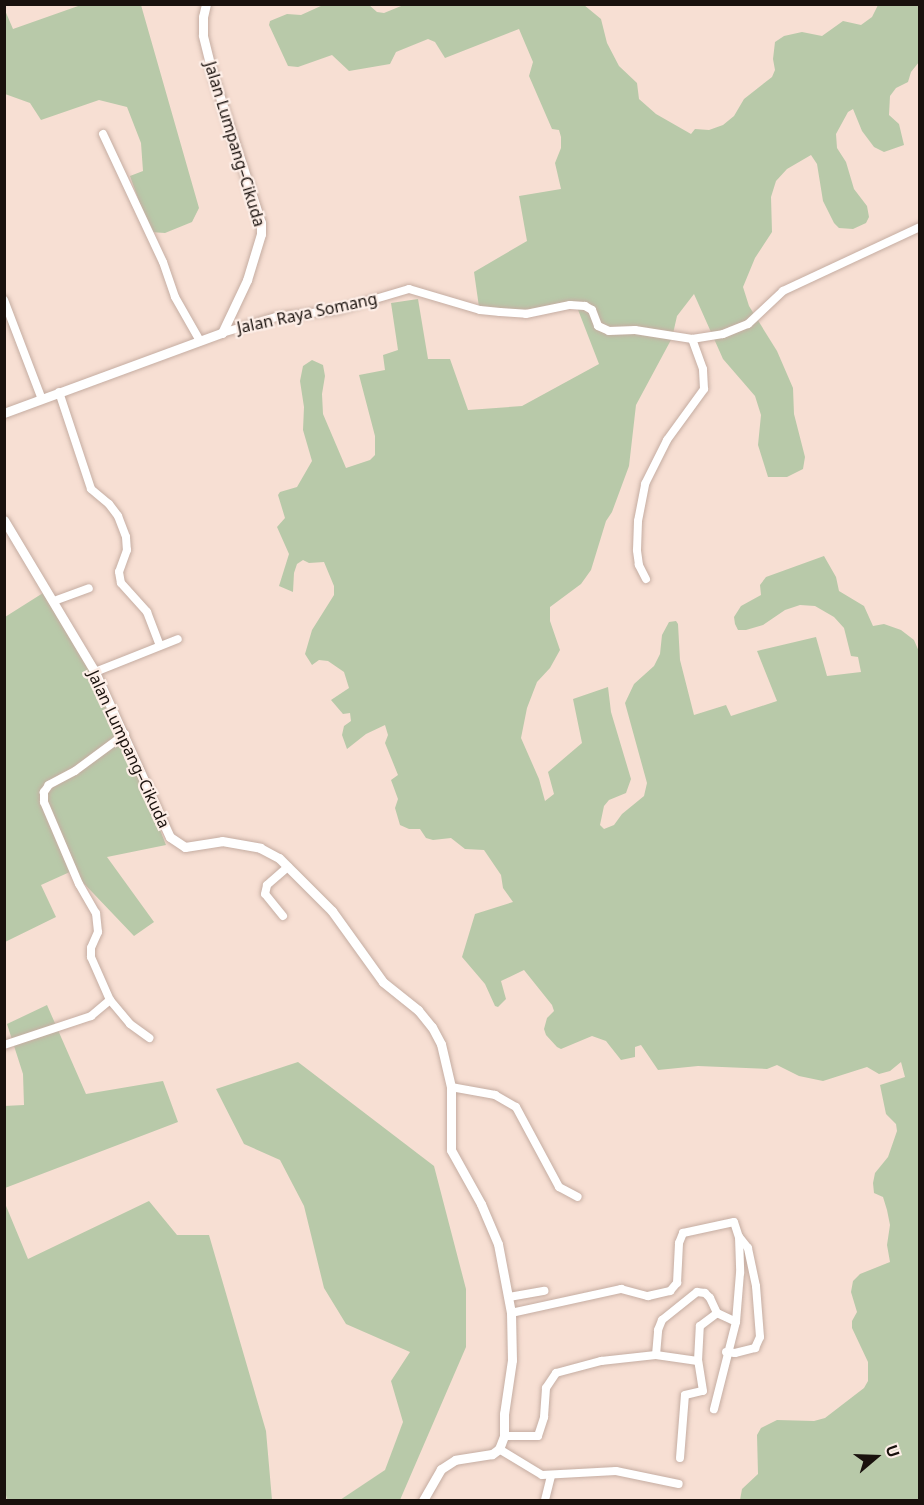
<!DOCTYPE html>
<meta charset="utf-8">
<style>
body{margin:0}
#map{position:relative;width:924px;height:1505px;overflow:hidden;background:#f7dfd3;font-family:"Noto Sans",sans-serif}
div>[style]{position:absolute}
.green>*{inset:0;background:#b8c9a9}
.roads{filter:drop-shadow(0 0 2px #c5ada2) drop-shadow(0 0 2px #c5ada2)}
.minor>*{height:8px;margin:-4px;padding:0 4px;transform-origin:4px;border-radius:4px;background:#fff}
.tertiary>*{height:9px;margin:-4.5px;padding:0 4.5px;transform-origin:4.5px;border-radius:4.5px;background:#fff}
span{translate:-50% -50%;white-space:nowrap;text-align:center;line-height:1.15;-webkit-text-stroke:4.5px #fdeee7;paint-order:stroke}
.street-label{font-size:16px;color:#19110d}
.frame{position:absolute;inset:0;border:6px solid #19110d;pointer-events:none}
.north{position:absolute;left:846px;top:1427px;width:60px;height:60px;-webkit-text-stroke:4px #fdeee7;paint-order:stroke;rotate:71deg;font-size:16px;font-weight:700;line-height:24px;text-align:center;color:#19110d}
.north::after{content:'';display:block;margin:auto;width:21px;height:27px;background:#19110d;clip-path:polygon(50% 0,100% 100%,50% 72%,0 100%)}
</style>
<div id="map">
<div class="green">
<div style="clip-path:polygon(406px 4px,584px 5px,601px 19px,607px 43px,619px 66px,637px 83px,639px 99px,656px 114px,691px 134px,695px 129px,709px 130px,723px 125px,734px 116px,744px 99px,772px 77px,775px 70px,773px 59px,775px 42px,784px 36px,802px 32px,822px 36px,843px 21px,861px 25px,872px 17px,878px 5px,919px 5px,919px 62px,911px 72px,908px 82px,896px 88px,890px 96px,889px 115px,899px 124px,904px 145px,884px 152px,874px 147px,862px 131px,853px 109px,848px 112px,836px 134px,837px 148px,846px 162px,854px 189px,867px 206px,869px 217px,866px 223px,853px 229px,839px 228px,834px 223px,823px 201px,817px 164px,811px 155px,787px 169px,776px 181px,771px 197px,772px 232px,755px 258px,743px 287px,749px 306px,777px 351px,793px 388px,794px 414px,805px 457px,803px 469px,787px 477px,768px 477px,758px 445px,761px 415px,755px 396px,723px 359px,694px 294px,677px 316px,672px 338px,636px 405px,629px 466px,612px 512px,606px 521px,591px 570px,581px 584px,550px 607px,550px 621px,560px 650px,550px 668px,537px 682px,527px 708px,521px 738px,539px 779px,545px 801px,554px 794px,548px 772px,582px 743px,573px 699px,608px 687px,611px 712px,631px 779px,626px 793px,609px 800px,604px 806px,600px 825px,604px 829px,614px 825px,622px 814px,644px 796px,647px 783px,625px 703px,634px 684px,654px 666px,660px 654px,662px 635px,669px 622px,676px 621px,678px 624px,680px 660px,694px 715px,726px 705px,731px 716px,777px 701px,757px 651px,816px 637px,827px 676px,861px 672px,858px 657px,851px 656px,844px 628px,834px 617px,815px 606px,800px 605px,785px 610px,763px 625px,746px 630px,738px 630px,735px 624px,734px 617px,741px 606px,761px 595px,760px 585px,766px 577px,824px 556px,836px 577px,839px 591px,864px 606px,873px 626px,884px 624px,901px 630px,914px 640px,920px 654px,919px 1500px,740px 1500px,742px 1489px,758px 1474px,757px 1435px,761px 1428px,777px 1420px,814px 1421px,825px 1418px,864px 1388px,868px 1381px,868px 1362px,852px 1328px,852px 1321px,857px 1312px,851px 1292px,853px 1281px,860px 1274px,890px 1262px,887px 1245px,890px 1225px,887px 1210px,883px 1197px,874px 1193px,873px 1183px,875px 1173px,888px 1157px,897px 1131px,896px 1124px,886px 1114px,880px 1085px,905px 1077px,901px 1062px,890px 1071px,879px 1074px,867px 1067px,823px 1081px,799px 1076px,777px 1065px,767px 1069px,698px 1066px,658px 1070px,641px 1045px,635px 1047px,635px 1057px,621px 1060px,606px 1041px,592px 1036px,561px 1049px,557px 1047px,546px 1035px,544px 1029px,547px 1018px,554px 1011px,552px 1005px,524px 970px,501px 981px,506px 999px,498px 1007px,495px 1006px,485px 984px,462px 957px,475px 914px,513px 902px,503px 888px,501px 875px,484px 850px,465px 849px,451px 838px,433px 840px,426px 838px,420px 829px,409px 829px,400px 825px,395px 808px,398px 799px,391px 780px,398px 775px,385px 743px,388px 735px,385px 725px,366px 734px,347px 749px,342px 735px,344px 726px,351px 721px,350px 713px,343px 714px,331px 700px,349px 688px,344px 672px,328px 661px,319px 660px,312px 665px,305px 654px,312px 630px,334px 595px,334px 586px,324px 562px,309px 563px,303px 560px,297px 564px,294px 573px,293px 592px,279px 586px,289px 554px,277px 527px,285px 518px,278px 495px,280px 492px,297px 487px,312px 461px,303px 430px,304px 407px,300px 381px,303px 366px,312px 360px,323px 365px,325px 376px,322px 394px,323px 414px,346px 468px,370px 460px,375px 455px,375px 436px,359px 375px,385px 370px,383px 355px,398px 350px,391px 303px,418px 299px,428px 359px,450px 359px,468px 410px,522px 406px,599px 364px,575px 302px,512px 312px,479px 307px,474px 272px,527px 241px,519px 196px,561px 189px,555px 163px,561px 148px,561px 137px,559px 130px,552px 129px,529px 76px,533px 62px,519px 29px,445px 58px,435px 42px,428px 39px,396px 52px,390px 64px,349px 71px,332px 55px,298px 67px,288px 66px,269px 25px,270px 21px,287px 14px,301px 15px,323px 5px,369px 5px,377px 12px,384px 13px)"></div>
<div style="clip-path:polygon(81px 5px,141px 5px,199px 208px,192px 222px,165px 233px,150px 232px,130px 176px,143px 171px,141px 143px,127px 107px,99px 100px,41px 120px,30px 103px,5px 94px,4px 8px,13px 29px)"></div>
<div style="clip-path:polygon(43px 593px,107px 695px,166px 845px,107px 857px,154px 922px,134px 936px,72px 871px,41px 885px,56px 917px,5px 942px,5px 617px)"></div>
<div style="clip-path:polygon(47px 1005px,86px 1094px,163px 1081px,178px 1122px,5px 1188px,4px 1106px,24px 1105px,23px 1074px,7px 1024px)"></div>
<div style="clip-path:polygon(298px 1062px,434px 1166px,466px 1289px,466px 1347px,400px 1500px,340px 1500px,385px 1470px,403px 1422px,391px 1381px,410px 1352px,346px 1324px,324px 1288px,304px 1206px,280px 1160px,244px 1144px,216px 1089px)"></div>
<div style="clip-path:polygon(4px 1201px,28px 1259px,149px 1201px,177px 1235px,209px 1235px,266px 1431px,272px 1500px,7px 1500px,4px 1485px)"></div>
</div>
<div class="roads">
<div class="minor">
<div style="left:103px;top:134px;width:141px;rotate:64.9deg"></div>
<div style="left:163px;top:262px;width:37px;rotate:71deg"></div>
<div style="left:175px;top:297px;width:51px;rotate:60.4deg"></div>
<div style="left:4px;top:300px;width:104px;rotate:69.1deg"></div>
<div style="left:222px;top:333px;width:56px;rotate:-16.5deg"></div>
<div style="left:276px;top:317px;width:62px;rotate:-6.4deg"></div>
<div style="left:338px;top:310px;width:74px;rotate:-16.5deg"></div>
<div style="left:409px;top:289px;width:74px;rotate:16.5deg"></div>
<div style="left:480px;top:310px;width:20px;rotate:6deg"></div>
<div style="left:500px;top:312px;width:26px;rotate:4deg"></div>
<div style="left:526px;top:314px;width:45px;rotate:-11.6deg"></div>
<div style="left:570px;top:305px;width:15px;rotate:4deg"></div>
<div style="left:585px;top:306px;width:8px;rotate:30deg"></div>
<div style="left:592px;top:310px;width:17px;rotate:69deg"></div>
<div style="left:598px;top:326px;width:12px;rotate:24deg"></div>
<div style="left:609px;top:331px;width:26px;rotate:-2deg"></div>
<div style="left:635px;top:330px;width:58px;rotate:9deg"></div>
<div style="left:692px;top:339px;width:31px;rotate:-9deg"></div>
<div style="left:723px;top:334px;width:27px;rotate:-22deg"></div>
<div style="left:748px;top:324px;width:48px;rotate:-43.3deg"></div>
<div style="left:783px;top:291px;width:151px;rotate:-25deg"></div>
<div style="left:59px;top:392px;width:102px;rotate:71.7deg"></div>
<div style="left:91px;top:489px;width:23px;rotate:40deg"></div>
<div style="left:109px;top:504px;width:15px;rotate:53deg"></div>
<div style="left:118px;top:516px;width:22px;rotate:69deg"></div>
<div style="left:126px;top:537px;width:13px;rotate:86deg"></div>
<div style="left:127px;top:550px;width:23px;rotate:110deg"></div>
<div style="left:119px;top:572px;width:11px;rotate:80deg"></div>
<div style="left:121px;top:583px;width:39px;rotate:48deg"></div>
<div style="left:147px;top:612px;width:36px;rotate:69deg"></div>
<div style="left:646px;top:579px;width:16px;rotate:-117deg"></div>
<div style="left:639px;top:565px;width:15px;rotate:-98deg"></div>
<div style="left:637px;top:550px;width:29px;rotate:-88deg"></div>
<div style="left:638px;top:521px;width:38px;rotate:-79deg"></div>
<div style="left:645px;top:484px;width:49px;rotate:-63.4deg"></div>
<div style="left:667px;top:440px;width:63px;rotate:-54deg"></div>
<div style="left:704px;top:389px;width:20px;rotate:-93deg"></div>
<div style="left:703px;top:369px;width:32px;rotate:-110deg"></div>
<div style="left:54px;top:601px;width:37px;rotate:-20deg"></div>
<div style="left:95px;top:672px;width:89px;rotate:-21.7deg"></div>
<div style="left:125px;top:734px;width:62px;rotate:143.5deg"></div>
<div style="left:75px;top:771px;width:30px;rotate:152deg"></div>
<div style="left:49px;top:785px;width:9px;rotate:126deg"></div>
<div style="left:44px;top:792px;width:10px;rotate:90deg"></div>
<div style="left:44px;top:802px;width:89px;rotate:66.9deg"></div>
<div style="left:79px;top:884px;width:34px;rotate:60deg"></div>
<div style="left:96px;top:913px;width:19px;rotate:84deg"></div>
<div style="left:98px;top:932px;width:17px;rotate:114deg"></div>
<div style="left:91px;top:948px;width:9px;rotate:90deg"></div>
<div style="left:91px;top:957px;width:47px;rotate:66.2deg"></div>
<div style="left:110px;top:1000px;width:31px;rotate:50deg"></div>
<div style="left:130px;top:1024px;width:24px;rotate:36deg"></div>
<div style="left:283px;top:916px;width:28px;rotate:-129deg"></div>
<div style="left:265px;top:894px;width:9px;rotate:-77deg"></div>
<div style="left:267px;top:885px;width:28px;rotate:-41deg"></div>
<div style="left:4px;top:1045px;width:92px;rotate:-18.4deg"></div>
<div style="left:91px;top:1016px;width:25px;rotate:-40deg"></div>
<div style="left:451px;top:1087px;width:45px;rotate:10.3deg"></div>
<div style="left:495px;top:1095px;width:24px;rotate:30deg"></div>
<div style="left:516px;top:1107px;width:91px;rotate:61.7deg"></div>
<div style="left:559px;top:1187px;width:21px;rotate:28deg"></div>
<div style="left:509px;top:1297px;width:36px;rotate:-10deg"></div>
<div style="left:511px;top:1313px;width:113px;rotate:-12.3deg"></div>
<div style="left:621px;top:1289px;width:28px;rotate:15deg"></div>
<div style="left:648px;top:1296px;width:23px;rotate:-13deg"></div>
<div style="left:670px;top:1291px;width:11px;rotate:-49deg"></div>
<div style="left:677px;top:1283px;width:40px;rotate:-87.1deg"></div>
<div style="left:679px;top:1243px;width:11px;rotate:-68deg"></div>
<div style="left:683px;top:1233px;width:52px;rotate:-12.2deg"></div>
<div style="left:734px;top:1222px;width:16px;rotate:72deg"></div>
<div style="left:739px;top:1237px;width:36px;rotate:88deg"></div>
<div style="left:740px;top:1273px;width:49px;rotate:94.7deg"></div>
<div style="left:736px;top:1322px;width:90px;rotate:104.2deg"></div>
<div style="left:726px;top:1352px;width:9px;rotate:6deg"></div>
<div style="left:735px;top:1353px;width:21px;rotate:-14deg"></div>
<div style="left:755px;top:1348px;width:12px;rotate:-66deg"></div>
<div style="left:760px;top:1337px;width:51px;rotate:-94.5deg"></div>
<div style="left:756px;top:1286px;width:39px;rotate:-102deg"></div>
<div style="left:748px;top:1248px;width:14px;rotate:-129deg"></div>
<div style="left:656px;top:1355px;width:42px;rotate:8.1deg"></div>
<div style="left:504px;top:1436px;width:34px"></div>
<div style="left:538px;top:1436px;width:20px;rotate:-72deg"></div>
<div style="left:544px;top:1417px;width:29px;rotate:-86deg"></div>
<div style="left:546px;top:1388px;width:18px;rotate:-56deg"></div>
<div style="left:556px;top:1373px;width:47px;rotate:-14.9deg"></div>
<div style="left:601px;top:1361px;width:55px;rotate:-6.2deg"></div>
<div style="left:656px;top:1355px;width:25px;rotate:-85deg"></div>
<div style="left:658px;top:1330px;width:11px;rotate:-68deg"></div>
<div style="left:662px;top:1320px;width:45px;rotate:-38.7deg"></div>
<div style="left:697px;top:1292px;width:8px;rotate:7deg"></div>
<div style="left:705px;top:1293px;width:7px;rotate:45deg"></div>
<div style="left:710px;top:1298px;width:17px;rotate:65deg"></div>
<div style="left:717px;top:1313px;width:21px;rotate:25deg"></div>
<div style="left:499px;top:1449px;width:50px;rotate:31.2deg"></div>
<div style="left:542px;top:1475px;width:74px;rotate:-3.1deg"></div>
<div style="left:616px;top:1471px;width:64px;rotate:11.7deg"></div>
<div style="left:680px;top:1458px;width:63px;rotate:-85.5deg"></div>
<div style="left:685px;top:1395px;width:18px;rotate:-13deg"></div>
<div style="left:703px;top:1391px;width:30px;rotate:-99deg"></div>
<div style="left:698px;top:1361px;width:35px;rotate:-87deg"></div>
<div style="left:700px;top:1326px;width:21px;rotate:-37deg"></div>
<div style="left:545px;top:1500px;width:25px;rotate:-76deg"></div>
</div>
<div class="tertiary">
<div style="left:4px;top:413px;width:232px;rotate:-20.2deg"></div>
<div style="left:222px;top:333px;width:59px;rotate:-64.7deg"></div>
<div style="left:247px;top:280px;width:48px;rotate:-73.1deg"></div>
<div style="left:261px;top:234px;width:11px;rotate:-90deg"></div>
<div style="left:261px;top:223px;width:159px;rotate:-108deg"></div>
<div style="left:212px;top:72px;width:38px;rotate:-104deg"></div>
<div style="left:203px;top:35px;width:18px;rotate:-90deg"></div>
<div style="left:203px;top:17px;width:13px;rotate:-77deg"></div>
<div style="left:4px;top:520px;width:177px;rotate:59.1deg"></div>
<div style="left:95px;top:672px;width:181px;rotate:65.6deg"></div>
<div style="left:170px;top:837px;width:18px;rotate:34deg"></div>
<div style="left:185px;top:847px;width:37px;rotate:-9deg"></div>
<div style="left:222px;top:841px;width:39px;rotate:10deg"></div>
<div style="left:260px;top:848px;width:21px;rotate:28deg"></div>
<div style="left:279px;top:858px;width:75px;rotate:45deg"></div>
<div style="left:332px;top:911px;width:87px;rotate:54.3deg"></div>
<div style="left:383px;top:982px;width:45px;rotate:38.7deg"></div>
<div style="left:418px;top:1010px;width:22px;rotate:51deg"></div>
<div style="left:432px;top:1027px;width:19px;rotate:62deg"></div>
<div style="left:441px;top:1044px;width:44px;rotate:76.9deg"></div>
<div style="left:451px;top:1087px;width:63px;rotate:90deg"></div>
<div style="left:451px;top:1150px;width:62px;rotate:60.9deg"></div>
<div style="left:481px;top:1204px;width:43px;rotate:67deg"></div>
<div style="left:498px;top:1244px;width:70px;rotate:79.3deg"></div>
<div style="left:511px;top:1313px;width:47px;rotate:88.8deg"></div>
<div style="left:512px;top:1360px;width:55px;rotate:98.4deg"></div>
<div style="left:504px;top:1414px;width:22px;rotate:90deg"></div>
<div style="left:504px;top:1436px;width:14px;rotate:111deg"></div>
<div style="left:499px;top:1449px;width:9px;rotate:144deg"></div>
<div style="left:492px;top:1454px;width:37px;rotate:171deg"></div>
<div style="left:455px;top:1460px;width:17px;rotate:147deg"></div>
<div style="left:441px;top:1469px;width:36px;rotate:120deg"></div>
</div>
</div>
<div class="street-label">
<span style="left:235px;top:144px;rotate:73deg">Jalan Lumpang–Cikuda</span>
<span style="left:307px;top:313px;rotate:-12deg">Jalan Raya Somang</span>
<span style="left:129px;top:749px;rotate:65deg">Jalan Lumpang–Cikuda</span>
</div>
<div class="frame"></div>
<div class="north">U</div>
</div>
